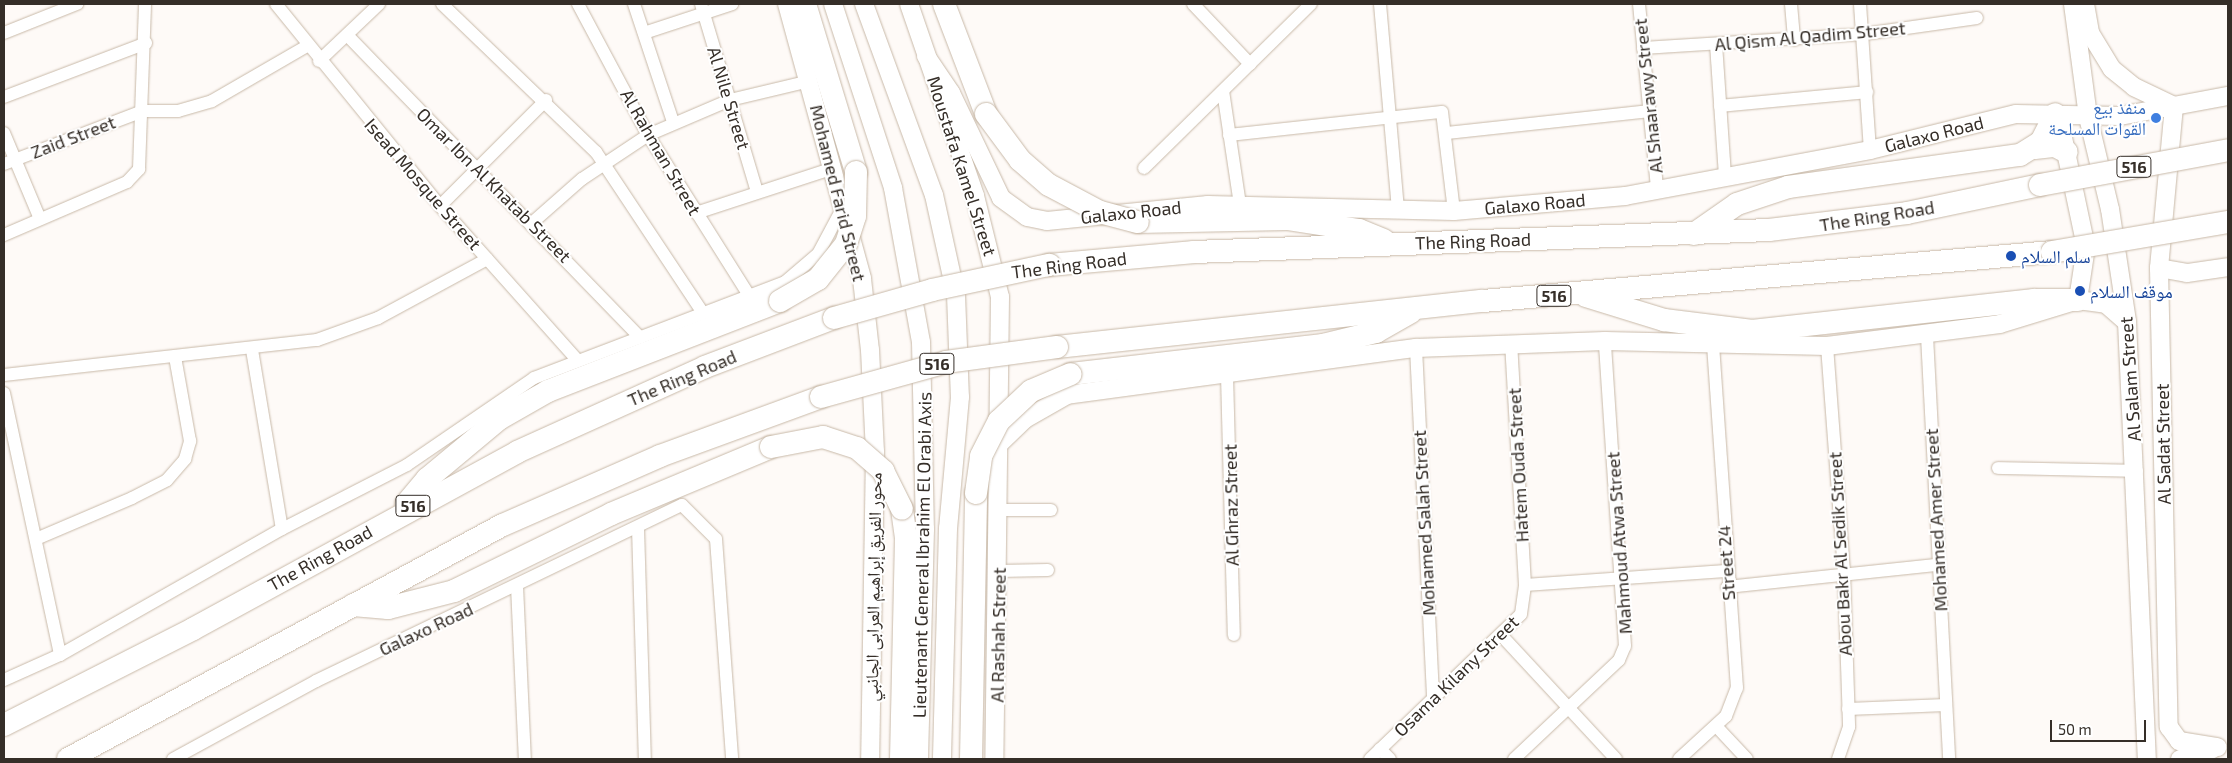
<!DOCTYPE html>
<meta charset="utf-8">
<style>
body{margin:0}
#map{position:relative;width:2232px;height:763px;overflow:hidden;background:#fefaf7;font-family:"Exo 2","Noto Naskh Arabic",sans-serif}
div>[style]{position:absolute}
.roads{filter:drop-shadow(0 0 1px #c8b9a8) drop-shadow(0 0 1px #c8b9a8)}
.street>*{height:12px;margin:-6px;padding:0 6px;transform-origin:6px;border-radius:6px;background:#fff}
.secondary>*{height:18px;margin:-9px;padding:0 9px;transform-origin:9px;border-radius:9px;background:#fff}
.highway>*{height:22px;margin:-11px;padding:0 11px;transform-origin:11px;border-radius:11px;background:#fff}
.bridges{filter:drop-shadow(0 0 1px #c8b9a8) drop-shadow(0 0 1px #c8b9a8)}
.highway-bridge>*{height:22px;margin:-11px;padding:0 11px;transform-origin:11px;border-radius:11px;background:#fff}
.dots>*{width:14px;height:14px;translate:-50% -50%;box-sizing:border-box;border:2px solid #fff;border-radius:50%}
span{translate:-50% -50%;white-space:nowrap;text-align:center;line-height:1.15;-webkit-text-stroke:4px #fff;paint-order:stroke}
.shield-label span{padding:1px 4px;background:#fff;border:1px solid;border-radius:4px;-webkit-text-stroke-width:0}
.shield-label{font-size:16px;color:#352e28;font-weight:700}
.street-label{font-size:18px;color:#352e28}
.shop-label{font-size:18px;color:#366cbe}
.right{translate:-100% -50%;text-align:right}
.transit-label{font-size:18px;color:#164399}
.left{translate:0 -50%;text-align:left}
.frame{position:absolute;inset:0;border:5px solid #352e28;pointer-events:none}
.scale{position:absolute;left:2050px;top:720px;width:96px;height:22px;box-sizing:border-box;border:2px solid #352e28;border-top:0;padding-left:6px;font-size:15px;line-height:18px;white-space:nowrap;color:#352e28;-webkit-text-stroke:4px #fff;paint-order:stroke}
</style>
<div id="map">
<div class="roads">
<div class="street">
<div style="left:276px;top:4px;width:260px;rotate:50.9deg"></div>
<div style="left:440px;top:206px;width:206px;rotate:48.3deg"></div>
<div style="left:442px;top:4px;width:214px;rotate:43.9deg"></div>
<div style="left:596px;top:152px;width:193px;rotate:56.4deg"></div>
<div style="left:578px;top:4px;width:149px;rotate:61.9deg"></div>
<div style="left:648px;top:135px;width:191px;rotate:57.8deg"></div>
<div style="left:634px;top:4px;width:124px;rotate:71.7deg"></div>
<div style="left:701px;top:4px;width:196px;rotate:73.4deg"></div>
<div style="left:1193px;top:4px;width:83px;rotate:46.5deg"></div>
<div style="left:1380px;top:4px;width:208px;rotate:85deg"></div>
<div style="left:1639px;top:4px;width:186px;rotate:84.4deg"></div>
<div style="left:1791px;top:4px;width:36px;rotate:85deg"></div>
<div style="left:1860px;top:4px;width:146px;rotate:86.1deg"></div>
<div style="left:4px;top:33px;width:79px;rotate:-21.7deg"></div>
<div style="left:644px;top:33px;width:93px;rotate:-18.2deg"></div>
<div style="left:347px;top:35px;width:421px;rotate:45.9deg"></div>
<div style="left:1716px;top:44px;width:132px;rotate:86.1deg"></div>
<div style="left:1643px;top:48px;width:221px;rotate:-3.6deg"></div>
<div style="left:1864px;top:34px;width:114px;rotate:-8.1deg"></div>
<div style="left:319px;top:61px;width:83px;rotate:-43.5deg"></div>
<div style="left:1223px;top:91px;width:115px;rotate:81.5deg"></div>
<div style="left:4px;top:97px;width:152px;rotate:-20.8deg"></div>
<div style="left:1720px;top:106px;width:148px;rotate:-5.4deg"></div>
<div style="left:4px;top:133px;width:93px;rotate:67.3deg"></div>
<div style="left:1447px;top:133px;width:202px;rotate:-6.2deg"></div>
<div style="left:1229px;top:135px;width:214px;rotate:-6.2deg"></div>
<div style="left:1442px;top:112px;width:100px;rotate:83.1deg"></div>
<div style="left:4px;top:164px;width:149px;rotate:-20.9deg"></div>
<div style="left:143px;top:111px;width:35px"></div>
<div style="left:178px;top:111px;width:35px;rotate:-16deg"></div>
<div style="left:212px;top:101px;width:110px;rotate:-30.1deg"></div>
<div style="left:1144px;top:168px;width:234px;rotate:-44.5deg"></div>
<div style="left:440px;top:206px;width:150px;rotate:-45deg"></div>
<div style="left:696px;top:213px;width:145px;rotate:-18.1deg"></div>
<div style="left:533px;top:222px;width:65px;rotate:-41.3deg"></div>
<div style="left:582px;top:179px;width:79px;rotate:-33.7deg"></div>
<div style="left:648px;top:135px;width:89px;rotate:-23.1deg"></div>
<div style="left:730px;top:100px;width:82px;rotate:-13.4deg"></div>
<div style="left:4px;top:235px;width:134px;rotate:-23.3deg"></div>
<div style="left:127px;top:182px;width:18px;rotate:-47deg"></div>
<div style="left:139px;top:169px;width:165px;rotate:-87.9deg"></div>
<div style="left:1927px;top:336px;width:424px;rotate:87deg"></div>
<div style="left:1827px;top:346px;width:228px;rotate:85.7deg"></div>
<div style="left:1844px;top:573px;width:154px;rotate:88.1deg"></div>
<div style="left:1849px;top:727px;width:34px;rotate:109deg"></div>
<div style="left:1416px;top:348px;width:351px;rotate:87.2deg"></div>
<div style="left:252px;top:350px;width:181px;rotate:80.5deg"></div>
<div style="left:4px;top:375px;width:315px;rotate:-6.4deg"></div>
<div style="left:317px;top:340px;width:65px;rotate:-19.8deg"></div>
<div style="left:378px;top:318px;width:124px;rotate:-28.4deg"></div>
<div style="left:1227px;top:375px;width:260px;rotate:88.5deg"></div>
<div style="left:4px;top:393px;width:268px;rotate:77.9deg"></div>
<div style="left:1998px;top:468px;width:139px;rotate:1.2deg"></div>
<div style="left:1001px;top:510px;width:50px"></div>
<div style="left:638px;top:528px;width:231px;rotate:88.3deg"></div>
<div style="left:36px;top:539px;width:104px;rotate:-23.1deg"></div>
<div style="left:132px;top:498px;width:39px;rotate:-27deg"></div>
<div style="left:167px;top:480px;width:28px;rotate:-49deg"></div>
<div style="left:185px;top:459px;width:19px;rotate:-74deg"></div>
<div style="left:190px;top:441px;width:85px;rotate:-100.1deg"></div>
<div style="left:999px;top:571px;width:49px;rotate:-1.2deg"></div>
<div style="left:1525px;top:585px;width:201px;rotate:-4deg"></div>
<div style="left:517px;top:586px;width:173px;rotate:87.4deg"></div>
<div style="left:1727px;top:587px;width:212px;rotate:-6deg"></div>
<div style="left:1502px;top:636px;width:168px;rotate:47.2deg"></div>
<div style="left:4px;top:680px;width:61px;rotate:-24.1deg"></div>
<div style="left:60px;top:655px;width:255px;rotate:-29.6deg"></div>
<div style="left:282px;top:529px;width:140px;rotate:-27.1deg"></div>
<div style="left:407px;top:465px;width:154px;rotate:-34.4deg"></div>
<div style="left:534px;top:378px;width:269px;rotate:-20.9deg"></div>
<div style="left:785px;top:282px;width:43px;rotate:-40.3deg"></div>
<div style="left:818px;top:254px;width:53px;rotate:-62deg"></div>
<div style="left:1848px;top:709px;width:98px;rotate:-2.3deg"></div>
<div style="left:1716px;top:726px;width:45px;rotate:46.8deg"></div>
<div style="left:1380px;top:749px;width:14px;rotate:45deg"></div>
<div style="left:173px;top:759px;width:163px;rotate:-28.6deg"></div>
<div style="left:316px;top:681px;width:406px;rotate:-25.7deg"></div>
<div style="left:682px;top:505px;width:48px;rotate:45deg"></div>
<div style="left:716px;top:539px;width:221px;rotate:85.8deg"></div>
<div style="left:1370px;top:759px;width:209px;rotate:-43.8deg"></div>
<div style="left:1521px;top:614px;width:29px;rotate:-82deg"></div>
<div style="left:1525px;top:585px;width:240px;rotate:-93.3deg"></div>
<div style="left:1514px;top:759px;width:144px;rotate:-43.3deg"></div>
<div style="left:1619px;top:660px;width:15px;rotate:-67deg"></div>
<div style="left:1625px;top:646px;width:306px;rotate:-93.8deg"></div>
<div style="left:1679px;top:759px;width:64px;rotate:-42.5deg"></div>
<div style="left:1726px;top:716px;width:30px;rotate:-69deg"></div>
<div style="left:1737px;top:688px;width:346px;rotate:-94deg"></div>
</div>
<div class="secondary">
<div style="left:787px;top:4px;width:285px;rotate:74.7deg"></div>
<div style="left:862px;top:279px;width:71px;rotate:83.6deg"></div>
<div style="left:870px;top:350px;width:101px;rotate:87.2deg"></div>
<div style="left:875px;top:451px;width:308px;rotate:90.9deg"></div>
<div style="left:833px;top:4px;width:194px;rotate:71.9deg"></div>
<div style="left:893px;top:188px;width:157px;rotate:79.7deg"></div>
<div style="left:921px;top:342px;width:187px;rotate:88.8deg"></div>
<div style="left:925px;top:529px;width:230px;rotate:91.5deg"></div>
<div style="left:864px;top:4px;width:203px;rotate:69.9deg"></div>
<div style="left:934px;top:195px;width:102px;rotate:77.6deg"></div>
<div style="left:956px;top:295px;width:102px;rotate:87.8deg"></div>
<div style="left:960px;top:397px;width:132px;rotate:95.2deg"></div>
<div style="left:948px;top:528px;width:231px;rotate:91.5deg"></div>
<div style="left:909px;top:4px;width:203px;rotate:71deg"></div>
<div style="left:975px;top:196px;width:104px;rotate:76.1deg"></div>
<div style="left:1000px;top:297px;width:462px;rotate:90.7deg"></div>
<div style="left:2073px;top:4px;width:114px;rotate:82.4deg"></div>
<div style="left:2088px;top:117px;width:95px;rotate:76.6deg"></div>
<div style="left:2110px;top:209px;width:114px;rotate:81.4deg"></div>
<div style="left:2127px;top:322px;width:437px;rotate:87.4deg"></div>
<div style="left:2085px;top:4px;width:29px;rotate:80deg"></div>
<div style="left:2090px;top:33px;width:42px;rotate:58.6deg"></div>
<div style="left:2112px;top:69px;width:28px;rotate:39deg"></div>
<div style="left:2134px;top:87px;width:44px;rotate:25.4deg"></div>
<div style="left:2174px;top:106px;width:163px;rotate:95.3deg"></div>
<div style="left:2159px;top:268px;width:459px;rotate:88.8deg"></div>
<div style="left:2169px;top:727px;width:17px;rotate:54deg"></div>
<div style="left:2179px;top:741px;width:39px;rotate:9deg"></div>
<div style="left:926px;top:56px;width:45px;rotate:56deg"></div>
<div style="left:951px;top:93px;width:116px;rotate:64.5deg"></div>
<div style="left:1001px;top:198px;width:32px;rotate:36deg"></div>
<div style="left:1027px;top:217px;width:20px;rotate:11deg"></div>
<div style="left:1047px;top:221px;width:162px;rotate:-5.7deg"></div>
<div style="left:1208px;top:205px;width:246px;rotate:1.4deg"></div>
<div style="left:1454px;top:211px;width:172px;rotate:-5deg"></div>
<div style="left:1625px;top:196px;width:249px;rotate:-10.6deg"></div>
<div style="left:1870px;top:150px;width:150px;rotate:-13.9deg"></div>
<div style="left:2016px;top:114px;width:104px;rotate:1.1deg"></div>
<div style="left:2120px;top:116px;width:110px;rotate:-10.5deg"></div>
<div style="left:2058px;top:114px;width:136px;rotate:78.1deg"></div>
<div style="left:2086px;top:247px;width:54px;rotate:98.6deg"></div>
<div style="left:2159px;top:268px;width:28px;rotate:10deg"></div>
<div style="left:2187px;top:273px;width:41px;rotate:-8.3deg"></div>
<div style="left:1000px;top:443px;width:35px;rotate:-44deg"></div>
<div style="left:1025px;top:419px;width:48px;rotate:-29.7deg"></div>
<div style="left:1067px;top:395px;width:352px;rotate:-7.7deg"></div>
<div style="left:1416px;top:348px;width:189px;rotate:-2.1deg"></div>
<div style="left:1605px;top:341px;width:222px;rotate:1.3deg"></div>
<div style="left:1827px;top:346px;width:174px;rotate:-7.2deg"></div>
<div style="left:2000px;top:324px;width:82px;rotate:-17.1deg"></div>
<div style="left:2078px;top:300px;width:28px;rotate:8deg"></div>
<div style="left:2106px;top:304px;width:28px;rotate:41deg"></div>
<div style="left:2180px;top:759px;width:34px;rotate:-17deg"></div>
</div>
<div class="highway">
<div style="left:805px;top:4px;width:176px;rotate:73.1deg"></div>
<div style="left:944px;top:4px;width:118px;rotate:69.1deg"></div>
<div style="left:2035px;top:148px;width:20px;rotate:-6deg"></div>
<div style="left:2055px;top:146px;width:13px;rotate:27deg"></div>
<div style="left:1138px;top:222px;width:149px;rotate:-1.2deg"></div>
<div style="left:1287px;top:219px;width:73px;rotate:8.7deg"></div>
<div style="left:1359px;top:230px;width:27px;rotate:22deg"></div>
<div style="left:1694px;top:234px;width:52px;rotate:-34.9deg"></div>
<div style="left:1737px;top:204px;width:54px;rotate:-18.4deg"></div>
<div style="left:1788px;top:187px;width:234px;rotate:-7.9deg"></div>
<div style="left:2020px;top:155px;width:25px;rotate:-32deg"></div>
<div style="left:2041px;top:142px;width:31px;rotate:-63deg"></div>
<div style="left:1049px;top:265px;width:146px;rotate:-5.1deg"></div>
<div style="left:1194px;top:252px;width:575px;rotate:-2.19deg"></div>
<div style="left:1769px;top:230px;width:139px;rotate:-7deg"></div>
<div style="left:1907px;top:213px;width:136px;rotate:-11.9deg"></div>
<div style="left:1586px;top:296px;width:82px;rotate:17.1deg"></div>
<div style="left:1664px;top:320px;width:89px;rotate:7.1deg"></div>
<div style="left:1752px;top:331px;width:284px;rotate:-6.3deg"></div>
<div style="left:2034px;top:300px;width:44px"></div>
<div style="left:1057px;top:347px;width:428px;rotate:-6.2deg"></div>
<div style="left:1483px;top:301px;width:571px;rotate:-4.92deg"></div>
<div style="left:1071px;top:374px;width:254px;rotate:-6.6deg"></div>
<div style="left:1323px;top:345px;width:55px;rotate:-13.8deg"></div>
<div style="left:1376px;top:332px;width:40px;rotate:-29.7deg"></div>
<div style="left:406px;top:504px;width:33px;rotate:-50deg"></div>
<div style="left:427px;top:479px;width:94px;rotate:-39.8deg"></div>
<div style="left:499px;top:419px;width:56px;rotate:-29.7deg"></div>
<div style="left:548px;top:391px;width:249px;rotate:-21.2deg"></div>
<div style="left:353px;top:605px;width:35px;rotate:5deg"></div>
<div style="left:388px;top:608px;width:68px;rotate:-14.4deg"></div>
<div style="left:454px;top:591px;width:175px;rotate:-26.1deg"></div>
<div style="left:611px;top:514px;width:173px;rotate:-22.7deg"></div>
<div style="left:4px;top:725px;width:212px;rotate:-26.9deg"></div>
<div style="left:193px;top:629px;width:369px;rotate:-28.6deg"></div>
<div style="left:517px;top:452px;width:206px;rotate:-24.3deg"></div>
<div style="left:705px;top:367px;width:138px;rotate:-20.8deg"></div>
<div style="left:68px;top:759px;width:494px;rotate:-28.3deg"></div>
<div style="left:503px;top:525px;width:171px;rotate:-23.7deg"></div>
<div style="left:660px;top:456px;width:171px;rotate:-20.1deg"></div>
<div style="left:901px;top:759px;width:221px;rotate:-88.7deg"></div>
<div style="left:906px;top:538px;width:29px;rotate:-98deg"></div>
<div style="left:971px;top:759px;width:266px;rotate:-88.9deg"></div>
</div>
</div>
<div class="bridges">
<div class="highway-bridge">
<div style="left:986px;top:114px;width:57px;rotate:53.5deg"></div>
<div style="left:1020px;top:160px;width:38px;rotate:41deg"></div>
<div style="left:1049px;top:185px;width:58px;rotate:27.9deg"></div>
<div style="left:1100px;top:212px;width:39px;rotate:15deg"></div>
<div style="left:2040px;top:185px;width:191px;rotate:-10.5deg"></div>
<div style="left:2052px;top:252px;width:179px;rotate:-9.7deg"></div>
<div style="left:780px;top:301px;width:44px;rotate:-30.1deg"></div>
<div style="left:818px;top:279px;width:45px;rotate:-51.3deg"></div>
<div style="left:846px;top:244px;width:29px;rotate:-72deg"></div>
<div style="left:855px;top:216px;width:44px;rotate:-88.7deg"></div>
<div style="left:834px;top:318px;width:102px;rotate:-15.9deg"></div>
<div style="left:932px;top:290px;width:120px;rotate:-12.1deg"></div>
<div style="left:821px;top:397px;width:130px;rotate:-15.6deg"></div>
<div style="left:946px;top:362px;width:112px;rotate:-7.7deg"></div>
<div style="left:771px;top:447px;width:53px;rotate:-10.9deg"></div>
<div style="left:823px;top:437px;width:36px;rotate:18deg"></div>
<div style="left:857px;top:448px;width:35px;rotate:41deg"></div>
<div style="left:883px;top:471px;width:42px;rotate:63.4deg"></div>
<div style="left:976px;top:493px;width:37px;rotate:-82deg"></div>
<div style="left:981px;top:456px;width:39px;rotate:-63deg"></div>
<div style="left:999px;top:421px;width:44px;rotate:-43.2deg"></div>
<div style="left:1031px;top:391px;width:43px;rotate:-23deg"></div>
</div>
</div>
<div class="dots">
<div style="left:2156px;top:118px;background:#3f7fe0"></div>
<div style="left:2011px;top:256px;background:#1a4fb4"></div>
<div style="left:2080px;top:291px;background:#1a4fb4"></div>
</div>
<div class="shield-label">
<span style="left:2134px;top:167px">516</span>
<span style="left:1554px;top:296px">516</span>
<span style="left:937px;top:364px">516</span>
<span style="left:413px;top:506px">516</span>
</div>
<div class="street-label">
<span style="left:1810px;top:36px;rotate:-5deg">Al Qism Al Qadim Street</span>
<span style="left:1648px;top:96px;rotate:-96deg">Al Shaarawy Street</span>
<span style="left:729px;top:98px;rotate:73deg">Al Nile Street</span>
<span style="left:1934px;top:134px;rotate:-14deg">Galaxo Road</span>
<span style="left:73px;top:137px;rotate:-21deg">Zaid Street</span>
<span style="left:661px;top:152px;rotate:60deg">Al Rahman Street</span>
<span style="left:962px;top:166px;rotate:72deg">Moustafa Kamel Street</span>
<span style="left:423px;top:184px;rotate:49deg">Isead Mosque Street</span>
<span style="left:494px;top:185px;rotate:45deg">Omar Ibn Al Khatab Street</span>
<span style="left:838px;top:193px;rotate:76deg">Mohamed Farid Street</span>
<span style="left:1535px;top:204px;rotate:-5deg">Galaxo Road</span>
<span style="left:1131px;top:212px;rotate:-6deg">Galaxo Road</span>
<span style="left:1877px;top:216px;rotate:-9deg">The Ring Road</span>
<span style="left:1473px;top:241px;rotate:-2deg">The Ring Road</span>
<span style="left:1069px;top:265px;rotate:-7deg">The Ring Road</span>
<span style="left:682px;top:378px;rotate:-23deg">The Ring Road</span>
<span style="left:2130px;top:379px;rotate:-94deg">Al Salam Street</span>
<span style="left:2163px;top:444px;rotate:-91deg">Al Sadat Street</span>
<span style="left:1518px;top:465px;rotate:-93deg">Hatem Ouda Street</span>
<span style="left:1231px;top:505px;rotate:-91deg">Al Ghraz Street</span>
<span style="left:1936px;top:520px;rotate:-93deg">Mohamed Amer Street</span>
<span style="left:1424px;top:523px;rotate:-93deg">Mohamed Salah Street</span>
<span style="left:1619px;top:543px;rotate:-94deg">Mahmoud Atwa Street</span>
<span style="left:1840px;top:554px;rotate:-93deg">Abou Bakr Al Sedik Street</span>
<span style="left:922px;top:555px;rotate:-89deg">Lieutenant General Ibrahim El Orabi Axis</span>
<span style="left:320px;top:558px;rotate:-29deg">The Ring Road</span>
<span style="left:1726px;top:563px;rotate:-94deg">Street 24</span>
<span style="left:873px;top:587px;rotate:-89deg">محور الفريق إبراهيم العرابى الجانبي</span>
<span style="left:426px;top:629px;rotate:-25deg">Galaxo Road</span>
<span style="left:998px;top:635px;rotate:-89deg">Al Rashah Street</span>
<span style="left:1456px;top:676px;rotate:-44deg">Osama Kilany Street</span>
</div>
<div class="shop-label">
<span class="right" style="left:2146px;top:118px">منفذ بيع<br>القوات المسلحة</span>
</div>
<div class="transit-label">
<span class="left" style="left:2021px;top:256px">سلم السلام</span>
<span class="left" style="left:2090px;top:291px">موقف السلام</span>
</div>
<div class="frame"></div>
<div class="scale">50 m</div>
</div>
